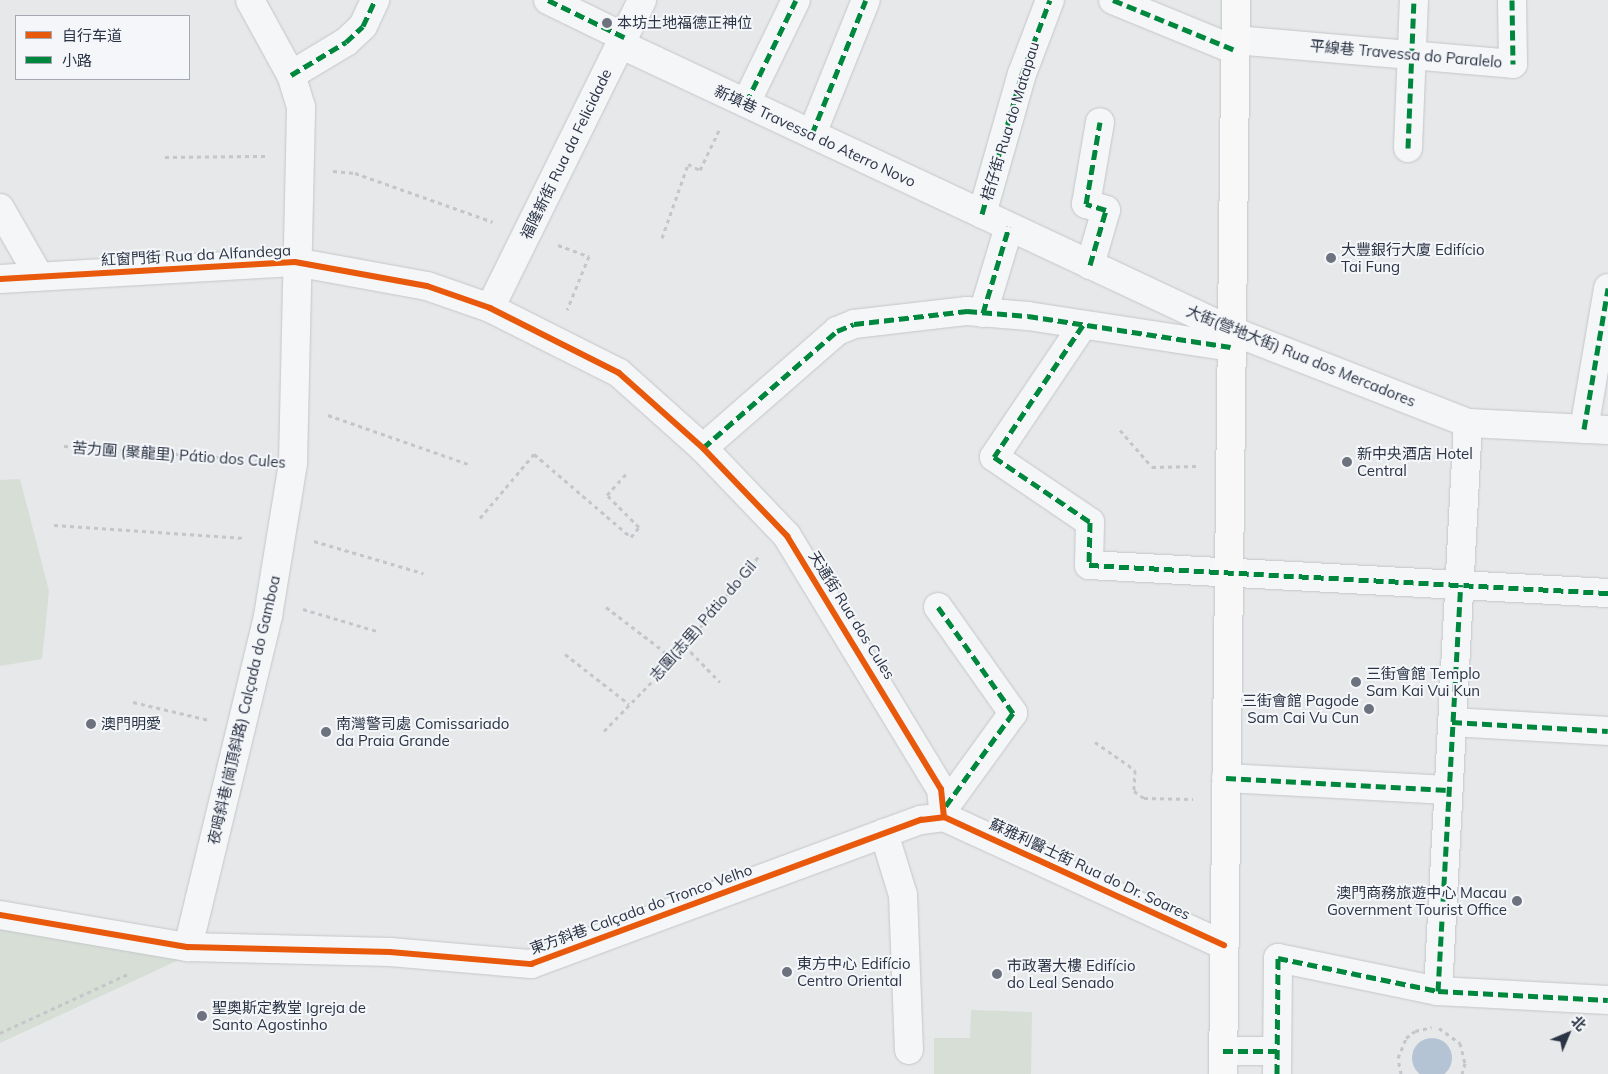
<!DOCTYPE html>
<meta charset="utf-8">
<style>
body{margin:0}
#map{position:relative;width:1608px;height:1074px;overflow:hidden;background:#e6e8ea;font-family:Mulish,"Noto Sans SC",sans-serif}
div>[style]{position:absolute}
.green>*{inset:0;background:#d6ded6}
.water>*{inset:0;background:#b4c4d5}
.round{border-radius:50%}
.path>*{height:3px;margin-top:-1.5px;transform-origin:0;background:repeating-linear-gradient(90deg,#c5c6ca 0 4px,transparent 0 8px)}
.roads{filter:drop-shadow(0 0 1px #c4c6c8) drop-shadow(0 0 1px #c4c6c8)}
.minor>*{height:28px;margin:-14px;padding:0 14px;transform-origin:14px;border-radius:14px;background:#f5f6f7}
.major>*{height:28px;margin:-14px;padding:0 14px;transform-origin:14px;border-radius:14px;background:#f8f8f8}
.quiet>*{height:5px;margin-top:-2.5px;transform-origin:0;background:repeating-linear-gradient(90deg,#00873e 0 10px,transparent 0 15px)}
.cycleway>*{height:6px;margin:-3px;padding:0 3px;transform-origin:3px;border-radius:3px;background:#e8590c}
.dots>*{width:14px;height:14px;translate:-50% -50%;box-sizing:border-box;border:2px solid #f4f6f9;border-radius:50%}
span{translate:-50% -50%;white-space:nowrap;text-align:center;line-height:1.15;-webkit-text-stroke:4px #f4f6f9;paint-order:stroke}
.poi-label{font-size:15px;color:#2b3445}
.left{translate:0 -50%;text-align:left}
.right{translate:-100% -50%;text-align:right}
.street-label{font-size:15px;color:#2b3445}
.legend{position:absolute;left:15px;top:15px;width:175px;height:65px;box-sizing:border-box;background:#f4f6f9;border:1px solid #a4a8b1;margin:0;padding:6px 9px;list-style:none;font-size:15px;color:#2b3445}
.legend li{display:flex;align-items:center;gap:10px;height:25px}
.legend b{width:25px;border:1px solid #a4a8b1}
.north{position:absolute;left:1543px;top:1009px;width:50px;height:50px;-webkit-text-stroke:4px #f4f6f9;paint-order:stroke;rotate:45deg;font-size:14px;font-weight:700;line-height:20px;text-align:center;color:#2b3445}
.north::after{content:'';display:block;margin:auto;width:18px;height:22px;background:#2b3445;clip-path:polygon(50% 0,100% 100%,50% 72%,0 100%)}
</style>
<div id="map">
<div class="green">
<div style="clip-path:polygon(20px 479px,49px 591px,42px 659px,0 666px,0 480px)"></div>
<div style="clip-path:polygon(0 928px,183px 958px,0 1043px)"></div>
<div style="clip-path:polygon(971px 1010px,1032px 1012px,1031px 1074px,934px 1074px,934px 1038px,970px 1038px)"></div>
</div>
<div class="water">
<div class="round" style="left:1412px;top:1038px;width:40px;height:40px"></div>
</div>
<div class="path">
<div style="left:165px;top:157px;width:102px;rotate:-0.6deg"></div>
<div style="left:333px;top:171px;width:22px;rotate:5deg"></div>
<div style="left:355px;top:173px;width:146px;rotate:19.5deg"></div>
<div style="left:662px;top:238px;width:78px;rotate:-70.6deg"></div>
<div style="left:688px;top:164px;width:13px;rotate:27deg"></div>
<div style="left:700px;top:170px;width:47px;rotate:-64.5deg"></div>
<div style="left:558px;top:245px;width:33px;rotate:20deg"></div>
<div style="left:589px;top:256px;width:58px;rotate:112.2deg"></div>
<div style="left:328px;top:415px;width:148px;rotate:19.3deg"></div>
<div style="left:1120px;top:430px;width:49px;rotate:49.1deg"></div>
<div style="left:1152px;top:467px;width:45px;rotate:-1.3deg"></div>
<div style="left:64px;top:446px;width:195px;rotate:4.1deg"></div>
<div style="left:480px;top:518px;width:84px;rotate:-49.8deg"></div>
<div style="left:534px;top:454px;width:128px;rotate:40.6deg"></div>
<div style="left:631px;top:537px;width:13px;rotate:-51deg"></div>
<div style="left:639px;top:527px;width:45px;rotate:-135deg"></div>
<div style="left:607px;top:495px;width:28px;rotate:-48deg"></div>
<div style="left:54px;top:525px;width:191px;rotate:3.9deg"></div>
<div style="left:314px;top:541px;width:114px;rotate:16.4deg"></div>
<div style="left:606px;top:607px;width:86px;rotate:37.4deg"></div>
<div style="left:303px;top:609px;width:80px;rotate:16.6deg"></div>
<div style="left:685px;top:646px;width:50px;rotate:45.8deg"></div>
<div style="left:565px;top:654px;width:81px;rotate:38deg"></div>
<div style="left:133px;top:702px;width:78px;rotate:13.3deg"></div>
<div style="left:604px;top:731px;width:100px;rotate:-45.8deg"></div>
<div style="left:674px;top:659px;width:134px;rotate:-50.5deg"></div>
<div style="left:1095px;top:742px;width:49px;rotate:35deg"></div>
<div style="left:1135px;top:770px;width:21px;rotate:93deg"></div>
<div style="left:1134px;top:791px;width:12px;rotate:35deg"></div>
<div style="left:1144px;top:798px;width:49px;rotate:1.2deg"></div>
<div style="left:1439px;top:1028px;width:26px;rotate:36deg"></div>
<div style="left:1460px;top:1043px;width:21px;rotate:76deg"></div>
<div style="left:1465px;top:1063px;width:11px;rotate:105deg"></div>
<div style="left:0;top:1033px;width:143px;rotate:-24.8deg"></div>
<div style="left:1401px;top:1074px;width:16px;rotate:-101deg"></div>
<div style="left:1398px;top:1058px;width:22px;rotate:-68deg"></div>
<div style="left:1406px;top:1038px;width:11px;rotate:-38deg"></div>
<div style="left:1415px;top:1031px;width:17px;rotate:-13deg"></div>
</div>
<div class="roads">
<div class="minor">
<div style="left:548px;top:0;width:85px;rotate:26deg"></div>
<div style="left:1113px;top:0;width:132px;rotate:22.3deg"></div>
<div style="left:1235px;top:40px;width:279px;rotate:4.9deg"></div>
<div style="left:1513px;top:64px;width:64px;rotate:-90.9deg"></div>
<div style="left:620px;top:44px;width:676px;rotate:25.12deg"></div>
<div style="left:1232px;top:331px;width:253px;rotate:21.3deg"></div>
<div style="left:1468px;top:423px;width:140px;rotate:2.9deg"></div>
<div style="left:291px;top:75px;width:64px;rotate:-31deg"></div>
<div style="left:346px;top:42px;width:23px;rotate:-43deg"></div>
<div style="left:363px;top:26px;width:29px;rotate:-65deg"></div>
<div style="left:746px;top:103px;width:114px;rotate:-64.1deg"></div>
<div style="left:812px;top:134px;width:144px;rotate:-68.1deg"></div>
<div style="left:1408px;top:148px;width:148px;rotate:-87.7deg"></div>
<div style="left:0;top:208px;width:78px;rotate:60.2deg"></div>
<div style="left:982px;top:214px;width:146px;rotate:-74.1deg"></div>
<div style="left:1022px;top:74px;width:79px;rotate:-69.3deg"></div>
<div style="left:1090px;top:265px;width:57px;rotate:-73.8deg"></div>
<div style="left:1106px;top:210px;width:21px;rotate:-163deg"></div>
<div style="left:1086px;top:204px;width:83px;rotate:-80.3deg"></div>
<div style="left:0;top:279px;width:295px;rotate:-3.3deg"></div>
<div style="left:295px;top:262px;width:134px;rotate:10.3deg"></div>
<div style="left:427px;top:286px;width:67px;rotate:19.2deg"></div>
<div style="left:490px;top:308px;width:144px;rotate:26.7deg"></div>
<div style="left:619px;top:373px;width:113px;rotate:41.8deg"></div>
<div style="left:703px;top:448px;width:122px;rotate:46.3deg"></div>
<div style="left:787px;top:536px;width:296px;rotate:58.7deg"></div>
<div style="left:941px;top:789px;width:28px;rotate:84deg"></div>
<div style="left:490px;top:308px;width:343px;rotate:-63.7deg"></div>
<div style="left:983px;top:313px;width:90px;rotate:-73.2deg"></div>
<div style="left:1083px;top:325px;width:159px;rotate:124deg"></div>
<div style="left:994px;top:457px;width:116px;rotate:34.1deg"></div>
<div style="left:1090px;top:522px;width:43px;rotate:91.3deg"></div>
<div style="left:1089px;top:565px;width:520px;rotate:3.09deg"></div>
<div style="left:1584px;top:429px;width:143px;rotate:-80.3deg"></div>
<div style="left:703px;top:448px;width:178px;rotate:-41.1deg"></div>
<div style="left:837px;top:331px;width:18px;rotate:-22deg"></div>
<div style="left:854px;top:324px;width:114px;rotate:-6.6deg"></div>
<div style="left:967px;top:311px;width:61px;rotate:4.7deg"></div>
<div style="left:1028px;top:316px;width:205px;rotate:8.7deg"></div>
<div style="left:938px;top:607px;width:130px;rotate:54.7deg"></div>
<div style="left:1013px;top:713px;width:116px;rotate:125.9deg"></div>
<div style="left:1452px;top:722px;width:156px;rotate:3.3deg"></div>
<div style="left:1226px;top:778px;width:222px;rotate:3.1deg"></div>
<div style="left:884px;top:833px;width:65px;rotate:73deg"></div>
<div style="left:903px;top:895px;width:155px;rotate:87.8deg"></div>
<div style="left:0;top:915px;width:191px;rotate:9.7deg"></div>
<div style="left:188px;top:947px;width:202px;rotate:1.4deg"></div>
<div style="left:390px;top:952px;width:142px;rotate:4.9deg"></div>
<div style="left:531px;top:964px;width:416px;rotate:-20.3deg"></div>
<div style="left:921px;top:820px;width:23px;rotate:-7deg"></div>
<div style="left:944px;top:817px;width:308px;rotate:24.6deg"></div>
<div style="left:188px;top:947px;width:341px;rotate:-76.4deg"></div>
<div style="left:268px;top:616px;width:155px;rotate:-80.7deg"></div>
<div style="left:293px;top:463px;width:356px;rotate:-88.7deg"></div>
<div style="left:301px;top:107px;width:34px;rotate:-107deg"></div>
<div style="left:291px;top:75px;width:85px;rotate:-118.7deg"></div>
<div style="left:1438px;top:991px;width:569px;rotate:-86.98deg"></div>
<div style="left:1223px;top:1051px;width:54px"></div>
<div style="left:1277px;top:1074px;width:116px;rotate:-89.5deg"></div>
<div style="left:1278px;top:958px;width:163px;rotate:11.7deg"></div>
<div style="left:1438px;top:991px;width:170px;rotate:3deg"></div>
</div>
<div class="major">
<div style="left:1223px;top:1074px;width:1074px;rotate:-89.31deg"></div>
</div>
</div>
<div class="quiet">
<div style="left:548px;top:0;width:85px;rotate:26deg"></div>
<div style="left:1113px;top:0;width:132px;rotate:22.3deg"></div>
<div style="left:1512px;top:0;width:64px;rotate:89.1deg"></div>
<div style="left:291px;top:75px;width:64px;rotate:-31deg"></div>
<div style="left:346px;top:42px;width:23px;rotate:-43deg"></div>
<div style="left:363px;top:26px;width:29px;rotate:-65deg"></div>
<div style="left:746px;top:103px;width:114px;rotate:-64.1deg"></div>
<div style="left:812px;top:134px;width:144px;rotate:-68.1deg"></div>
<div style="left:1408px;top:148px;width:148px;rotate:-87.7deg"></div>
<div style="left:982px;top:214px;width:146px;rotate:-74.1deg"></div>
<div style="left:1022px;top:74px;width:79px;rotate:-69.3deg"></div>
<div style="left:1090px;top:265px;width:57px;rotate:-73.8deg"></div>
<div style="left:1106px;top:210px;width:21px;rotate:-163deg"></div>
<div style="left:1086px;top:204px;width:83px;rotate:-80.3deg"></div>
<div style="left:983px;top:313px;width:90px;rotate:-73.2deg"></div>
<div style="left:1083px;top:325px;width:159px;rotate:124deg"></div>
<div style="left:994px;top:457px;width:116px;rotate:34.1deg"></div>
<div style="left:1090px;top:522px;width:43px;rotate:91.3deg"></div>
<div style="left:1089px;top:565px;width:520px;rotate:3.09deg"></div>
<div style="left:1584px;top:429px;width:143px;rotate:-80.3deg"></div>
<div style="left:703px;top:448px;width:178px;rotate:-41.1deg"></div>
<div style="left:837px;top:331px;width:18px;rotate:-22deg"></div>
<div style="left:854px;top:324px;width:114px;rotate:-6.6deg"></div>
<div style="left:967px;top:311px;width:61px;rotate:4.7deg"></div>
<div style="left:1028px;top:316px;width:205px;rotate:8.7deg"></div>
<div style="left:938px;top:607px;width:130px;rotate:54.7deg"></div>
<div style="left:1013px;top:713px;width:116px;rotate:125.9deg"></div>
<div style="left:1452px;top:722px;width:156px;rotate:3.3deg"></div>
<div style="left:1226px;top:778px;width:222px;rotate:3.1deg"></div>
<div style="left:1438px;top:991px;width:407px;rotate:-86.8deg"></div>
<div style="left:1223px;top:1051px;width:54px"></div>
<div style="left:1277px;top:1074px;width:116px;rotate:-89.5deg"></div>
<div style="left:1278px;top:958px;width:163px;rotate:11.7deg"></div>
<div style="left:1438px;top:991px;width:170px;rotate:3deg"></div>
</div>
<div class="cycleway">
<div style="left:0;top:279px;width:295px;rotate:-3.3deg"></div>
<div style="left:295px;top:262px;width:134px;rotate:10.3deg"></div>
<div style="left:427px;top:286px;width:67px;rotate:19.2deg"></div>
<div style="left:490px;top:308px;width:144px;rotate:26.7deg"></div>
<div style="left:619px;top:373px;width:113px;rotate:41.8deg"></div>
<div style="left:703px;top:448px;width:122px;rotate:46.3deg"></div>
<div style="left:787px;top:536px;width:296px;rotate:58.7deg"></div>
<div style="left:941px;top:789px;width:28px;rotate:84deg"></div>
<div style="left:0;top:915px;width:191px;rotate:9.7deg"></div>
<div style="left:188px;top:947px;width:202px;rotate:1.4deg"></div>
<div style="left:390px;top:952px;width:142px;rotate:4.9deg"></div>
<div style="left:531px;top:964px;width:416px;rotate:-20.3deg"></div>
<div style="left:921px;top:820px;width:23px;rotate:-7deg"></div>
<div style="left:944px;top:817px;width:308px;rotate:24.6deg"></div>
</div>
<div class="dots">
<div style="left:607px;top:23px;background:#6c737f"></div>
<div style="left:1331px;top:258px;background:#6c737f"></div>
<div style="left:1347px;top:462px;background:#6c737f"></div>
<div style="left:1356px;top:682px;background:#6c737f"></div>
<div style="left:1369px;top:709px;background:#6c737f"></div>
<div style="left:91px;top:724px;background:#6c737f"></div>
<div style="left:326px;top:732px;background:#6c737f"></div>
<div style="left:1517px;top:901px;background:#6c737f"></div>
<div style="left:787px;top:972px;background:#6c737f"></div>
<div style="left:997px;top:974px;background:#6c737f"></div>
<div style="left:202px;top:1016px;background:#6c737f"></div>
</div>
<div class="poi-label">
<span class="left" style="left:617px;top:23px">本坊土地福德正神位</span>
<span class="left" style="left:1341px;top:258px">大豐銀行大廈 Edifício<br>Tai Fung</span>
<span class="left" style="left:1357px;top:462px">新中央酒店 Hotel<br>Central</span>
<span class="left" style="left:1366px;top:682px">三街會館 Templo<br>Sam Kai Vui Kun</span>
<span class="right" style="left:1359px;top:709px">三街會館 Pagode<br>Sam Cai Vu Cun</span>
<span class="left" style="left:336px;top:732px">南灣警司處 Comissariado<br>da Praia Grande</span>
<span class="left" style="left:101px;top:724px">澳門明愛</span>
<span class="right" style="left:1507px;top:901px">澳門商務旅遊中心 Macau<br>Government Tourist Office</span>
<span class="left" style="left:797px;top:972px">東方中心 Edifício<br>Centro Oriental</span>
<span class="left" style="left:1007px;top:974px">市政署大樓 Edifício<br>do Leal Senado</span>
<span class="left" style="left:212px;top:1016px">聖奧斯定教堂 Igreja de<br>Santo Agostinho</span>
</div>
<div class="street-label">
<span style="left:1406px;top:54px;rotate:5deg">平線巷 Travessa do Paralelo</span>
<span style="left:1010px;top:121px;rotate:-73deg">桔仔街 Rua do Matapau</span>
<span style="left:815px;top:136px;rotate:25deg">新填巷 Travessa do Aterro Novo</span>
<span style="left:566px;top:154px;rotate:-64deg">福隆新街 Rua da Felicidade</span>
<span style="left:196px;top:255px;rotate:-3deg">紅窗門街 Rua da Alfandega</span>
<span style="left:1301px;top:356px;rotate:22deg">大街(營地大街) Rua dos Mercadores</span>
<span style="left:179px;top:455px;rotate:4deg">苦力圍 (聚龍里) Pátio dos Cules</span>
<span style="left:852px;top:615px;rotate:58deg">天通街 Rua dos Cules</span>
<span style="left:703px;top:621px;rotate:-49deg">志圍(志里) Pátio do Gil</span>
<span style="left:244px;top:710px;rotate:-77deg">夜呣斜巷(崗頂斜路) Calçada do Gamboa</span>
<span style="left:1090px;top:869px;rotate:25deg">蘇雅利醫士街 Rua do Dr. Soares</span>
<span style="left:641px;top:909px;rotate:-20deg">東方斜巷 Calçada do Tronco Velho</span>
</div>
<ul class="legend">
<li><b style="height:6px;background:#e8590c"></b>自行车道</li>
<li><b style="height:6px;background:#00873e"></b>小路</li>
</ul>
<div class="north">北</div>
</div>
